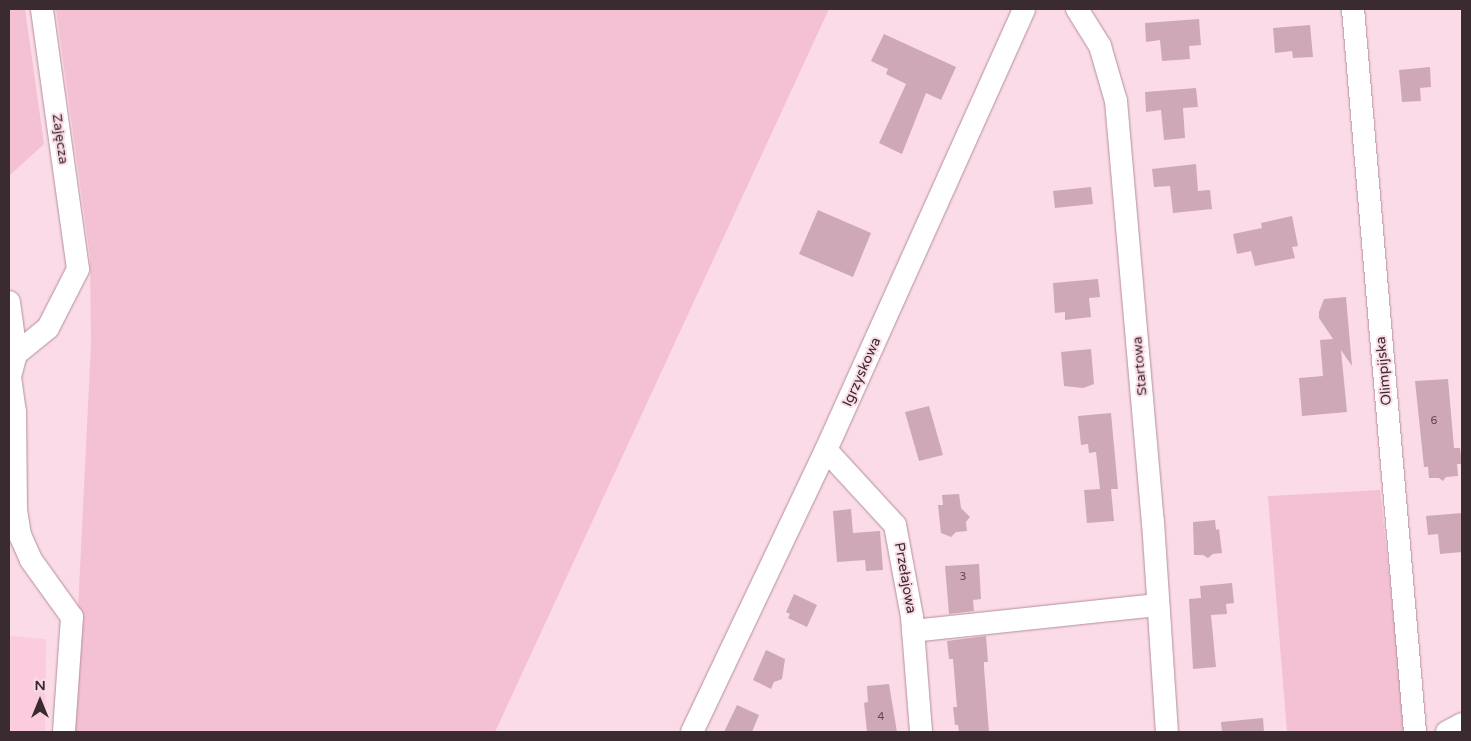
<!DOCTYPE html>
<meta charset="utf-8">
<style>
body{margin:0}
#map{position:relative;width:1471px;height:741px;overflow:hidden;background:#fbdbe7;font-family:"Varela Round",sans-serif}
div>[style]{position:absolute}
.built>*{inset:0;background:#fbccde}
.green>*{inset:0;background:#f3c0d4}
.building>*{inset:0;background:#cea8b7}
.roads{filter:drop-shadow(0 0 1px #b38f9d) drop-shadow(0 0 1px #b38f9d)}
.minor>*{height:22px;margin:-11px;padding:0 11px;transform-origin:11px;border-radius:11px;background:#fff}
span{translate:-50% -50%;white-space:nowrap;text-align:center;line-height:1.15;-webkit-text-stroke:4px #fbdbe7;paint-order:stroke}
.number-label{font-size:11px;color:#5f4a52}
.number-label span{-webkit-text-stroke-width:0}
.street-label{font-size:14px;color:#3a2b31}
.frame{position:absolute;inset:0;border:10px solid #3a2b31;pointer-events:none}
.north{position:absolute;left:15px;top:676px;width:50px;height:50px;-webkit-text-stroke:4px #fbdbe7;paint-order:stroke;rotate:0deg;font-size:14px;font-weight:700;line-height:20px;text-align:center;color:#3a2b31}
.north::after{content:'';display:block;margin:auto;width:18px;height:22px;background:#3a2b31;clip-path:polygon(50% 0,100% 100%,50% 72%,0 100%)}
</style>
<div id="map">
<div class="built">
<div style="clip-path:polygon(9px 636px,46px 639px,45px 732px,9px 732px)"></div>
</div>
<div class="green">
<div style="clip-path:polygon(9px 9px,25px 9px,44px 144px,9px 176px)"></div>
<div style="clip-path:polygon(56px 9px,829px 9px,495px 732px,72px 732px,91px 344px,90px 257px)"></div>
<div style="clip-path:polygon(1380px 490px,1406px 732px,1287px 732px,1268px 496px)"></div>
</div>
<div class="building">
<div style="clip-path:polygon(1199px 19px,1201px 45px,1189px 46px,1190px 59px,1162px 61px,1160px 40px,1146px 42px,1145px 23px)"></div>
<div style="clip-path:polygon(1310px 25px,1313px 57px,1293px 58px,1292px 51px,1275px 53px,1273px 28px)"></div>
<div style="clip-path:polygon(884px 34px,956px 67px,941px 100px,926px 93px,902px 154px,879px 143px,906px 84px,886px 74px,888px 69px,871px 61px)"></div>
<div style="clip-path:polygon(1430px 67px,1431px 87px,1420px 88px,1421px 101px,1402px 102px,1399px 70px)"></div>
<div style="clip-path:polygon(1196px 88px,1198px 107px,1183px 108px,1185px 138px,1164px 140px,1161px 110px,1146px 112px,1145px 92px)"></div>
<div style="clip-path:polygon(1196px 164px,1198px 191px,1210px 190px,1212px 209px,1173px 213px,1170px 186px,1154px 187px,1152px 169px)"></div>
<div style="clip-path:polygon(1091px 187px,1093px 204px,1055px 208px,1053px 191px)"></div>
<div style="clip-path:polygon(818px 210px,871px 233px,853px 277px,799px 254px)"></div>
<div style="clip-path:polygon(1292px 216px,1298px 246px,1292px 247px,1295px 258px,1255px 266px,1251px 251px,1237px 254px,1233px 234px,1262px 228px,1261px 223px)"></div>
<div style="clip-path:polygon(1098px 279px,1100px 297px,1089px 298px,1091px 317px,1065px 320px,1065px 312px,1055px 313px,1053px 283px)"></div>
<div style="clip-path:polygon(1346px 297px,1352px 366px,1341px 350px,1347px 412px,1302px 416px,1299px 378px,1323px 376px,1320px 340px,1333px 339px,1319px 318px,1319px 312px,1324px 299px)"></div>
<div style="clip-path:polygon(1091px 349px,1094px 384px,1083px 388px,1064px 386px,1061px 352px)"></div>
<div style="clip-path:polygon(1448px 379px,1454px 448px,1460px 448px,1462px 464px,1457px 464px,1458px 476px,1446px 477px,1443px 481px,1439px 478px,1429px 478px,1428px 467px,1424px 467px,1415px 381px)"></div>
<div style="clip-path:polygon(929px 406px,943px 455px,919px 461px,905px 412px)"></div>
<div style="clip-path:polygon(1111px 413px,1118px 489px,1111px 489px,1114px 521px,1087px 523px,1084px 490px,1100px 489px,1096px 452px,1089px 453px,1088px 444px,1081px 445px,1078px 416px)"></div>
<div style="clip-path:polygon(959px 494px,961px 508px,970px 517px,966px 522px,967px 531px,956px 532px,951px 537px,941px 533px,938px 505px,943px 505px,942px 495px)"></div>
<div style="clip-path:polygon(851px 509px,853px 533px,880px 531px,883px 570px,866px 571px,865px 560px,837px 562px,833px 511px)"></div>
<div style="clip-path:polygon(1462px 513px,1462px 552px,1440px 554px,1438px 534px,1428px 535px,1426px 516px)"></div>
<div style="clip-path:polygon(1215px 520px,1216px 530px,1219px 529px,1222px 553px,1213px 554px,1208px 558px,1203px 555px,1194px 555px,1193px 522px)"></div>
<div style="clip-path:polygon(979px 564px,981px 599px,973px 600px,974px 611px,949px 614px,945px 566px)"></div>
<div style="clip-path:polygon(1232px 583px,1234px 603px,1226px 604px,1227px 614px,1211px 615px,1216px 667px,1193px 669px,1189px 599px,1201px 598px,1200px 586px)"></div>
<div style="clip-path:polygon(794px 594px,817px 605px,807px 627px,788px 618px,790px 614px,786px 612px)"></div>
<div style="clip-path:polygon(986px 636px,988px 662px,984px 662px,984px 668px,989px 732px,959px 732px,958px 725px,955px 725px,953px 707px,957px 707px,953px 659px,949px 659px,947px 641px)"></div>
<div style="clip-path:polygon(766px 650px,785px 659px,782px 679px,774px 682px,771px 689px,753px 680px)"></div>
<div style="clip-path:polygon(889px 684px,897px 732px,867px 732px,864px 703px,868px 702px,867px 686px)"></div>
<div style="clip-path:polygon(737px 705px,759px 715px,752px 732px,724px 732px)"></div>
<div style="clip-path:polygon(1263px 718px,1264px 732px,1222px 732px,1221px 722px)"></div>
</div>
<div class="roads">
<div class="minor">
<div style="left:1077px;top:9px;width:44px;rotate:58.1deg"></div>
<div style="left:1100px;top:46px;width:57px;rotate:73.8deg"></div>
<div style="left:1116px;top:101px;width:423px;rotate:85deg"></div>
<div style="left:1153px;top:522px;width:210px;rotate:86.2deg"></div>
<div style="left:1353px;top:9px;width:726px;rotate:85.1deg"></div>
<div style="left:9px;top:302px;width:52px;rotate:82.3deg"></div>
<div style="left:16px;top:354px;width:24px;rotate:105deg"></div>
<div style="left:10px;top:377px;width:35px;rotate:82deg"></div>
<div style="left:15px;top:412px;width:98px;rotate:89.4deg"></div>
<div style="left:16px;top:510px;width:25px;rotate:81deg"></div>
<div style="left:20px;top:535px;width:27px;rotate:66deg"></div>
<div style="left:31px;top:560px;width:70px;rotate:54.3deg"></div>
<div style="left:72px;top:617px;width:115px;rotate:94deg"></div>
<div style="left:16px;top:354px;width:41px;rotate:-39.1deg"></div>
<div style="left:48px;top:328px;width:66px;rotate:-63deg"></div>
<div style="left:78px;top:269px;width:262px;rotate:-97.9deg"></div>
<div style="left:826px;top:450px;width:102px;rotate:47.4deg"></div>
<div style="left:895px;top:525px;width:94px;rotate:79.5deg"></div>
<div style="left:912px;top:617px;width:115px;rotate:85.5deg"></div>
<div style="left:913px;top:631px;width:246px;rotate:-6.1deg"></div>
<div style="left:692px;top:732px;width:312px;rotate:-64.6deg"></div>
<div style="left:826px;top:450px;width:483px;rotate:-65.8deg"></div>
<div style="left:1447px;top:732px;width:17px;rotate:-28deg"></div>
</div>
</div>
<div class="number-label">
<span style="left:1434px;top:421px">6</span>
<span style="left:963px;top:577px">3</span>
<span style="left:881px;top:717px">4</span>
</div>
<div class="street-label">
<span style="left:60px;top:139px;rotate:82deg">Zajęcza</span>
<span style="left:1140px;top:366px;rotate:-95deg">Startowa</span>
<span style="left:1384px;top:371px;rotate:-95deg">Olimpijska</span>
<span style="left:862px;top:372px;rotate:-66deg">Igrzyskowa</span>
<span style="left:905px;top:578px;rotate:80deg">Przełajowa</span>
</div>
<div class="frame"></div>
<div class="north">N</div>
</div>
